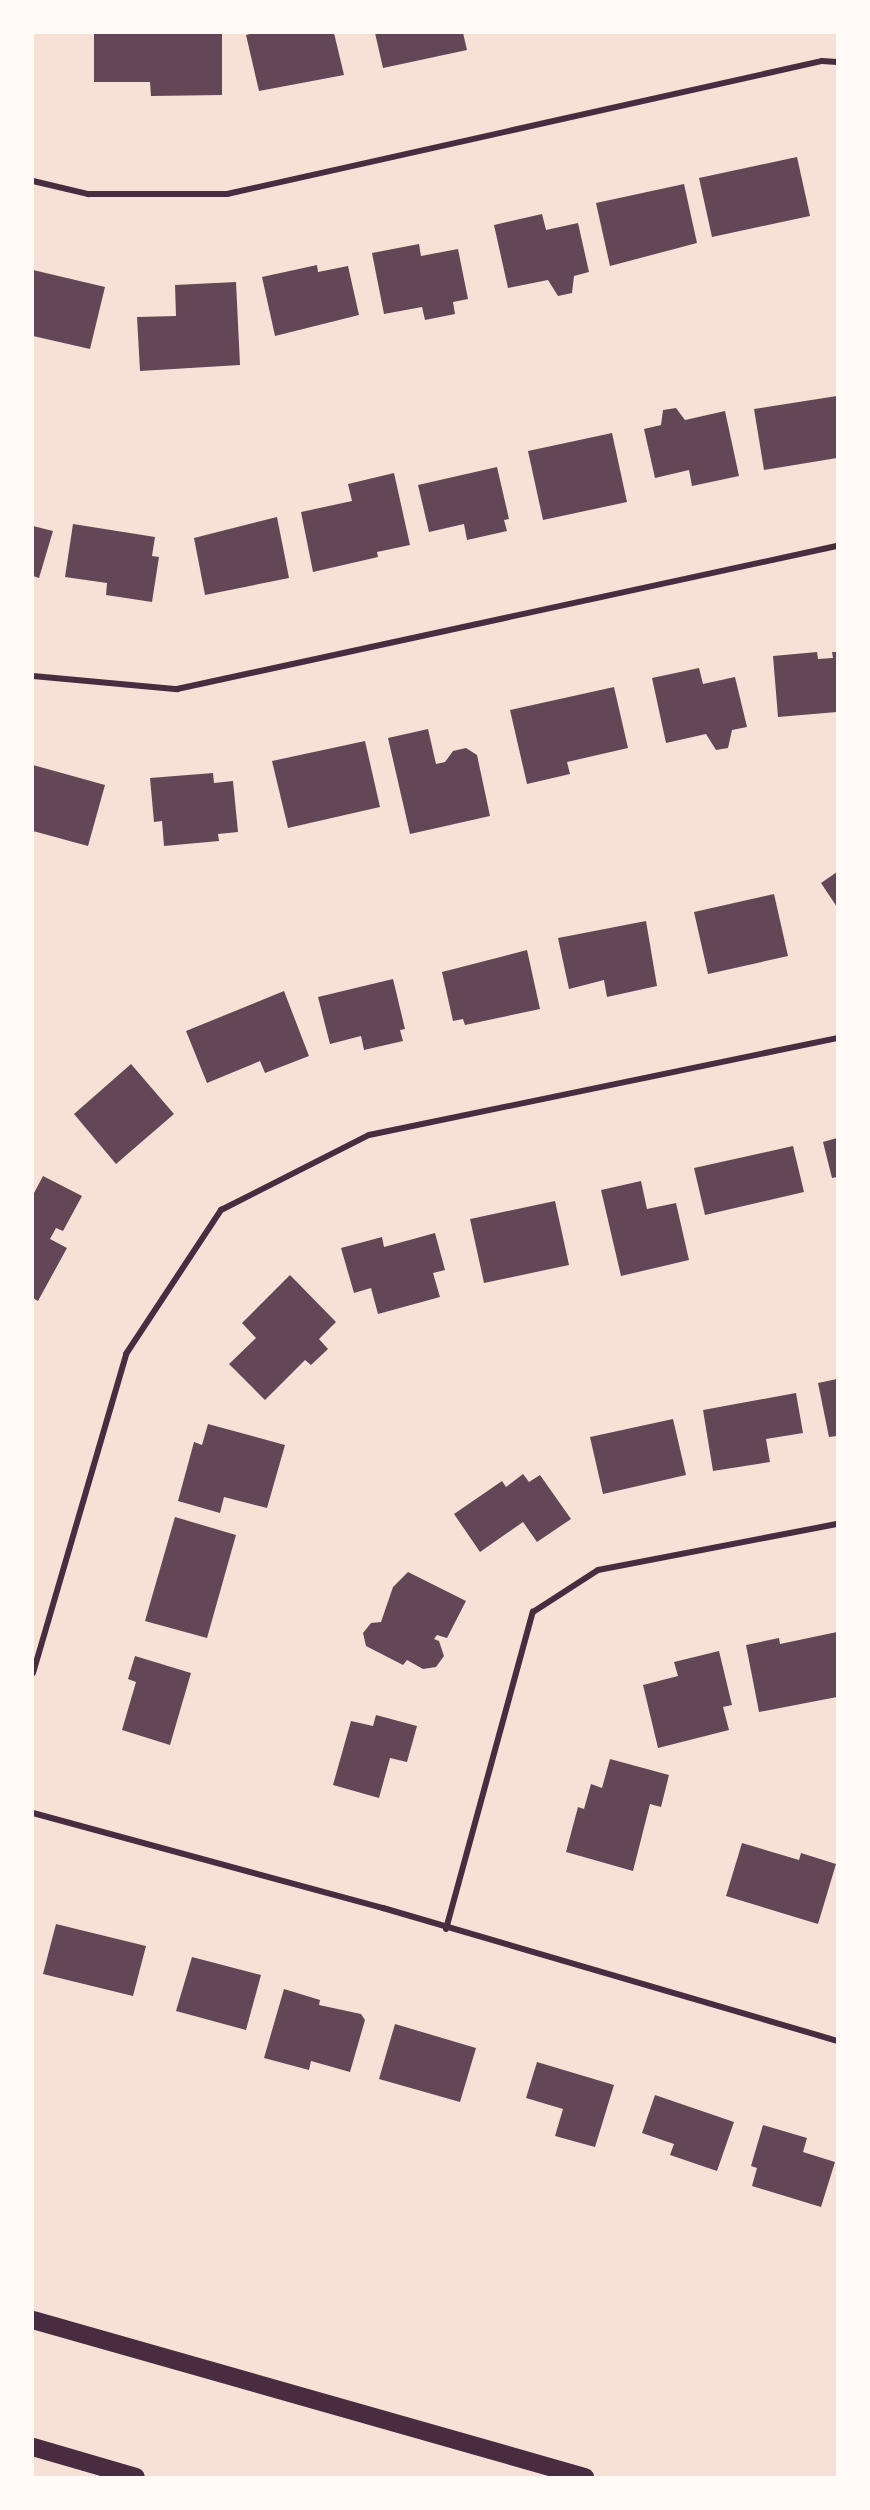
<!DOCTYPE html>
<style>
body{margin:0}
#map{position:relative;width:870px;height:2510px;overflow:hidden;background:#f7e1d7;font-family:"DejaVu Sans",sans-serif}
div>[style]{position:absolute}
.building>*{inset:0;background:#644757}
.minor>*{height:6px;margin:-3px;padding:0 3px;transform-origin:3px;border-radius:3px;background:#4a2c40}
.motorway>*{height:18px;margin:-9px;padding:0 9px;transform-origin:9px;border-radius:9px;background:#4a2c40}
span{translate:-50% -50%;white-space:nowrap;text-align:center;line-height:1.15;-webkit-text-stroke:4.5px #fffaf5;paint-order:stroke}
.frame{position:absolute;inset:0;border:34px solid #fffaf5;pointer-events:none}
</style>
<div id="map">
<div class="building">
<div style="clip-path:polygon(94px 33px,222px 33px,222px 95px,151px 96px,150px 82px,94px 82px)"></div>
<div style="clip-path:polygon(254px 33px,334px 33px,344px 75px,259px 91px,246px 35px)"></div>
<div style="clip-path:polygon(375px 33px,463px 33px,467px 50px,383px 68px)"></div>
<div style="clip-path:polygon(797px 157px,810px 216px,712px 237px,699px 178px)"></div>
<div style="clip-path:polygon(684px 184px,697px 243px,610px 266px,596px 203px)"></div>
<div style="clip-path:polygon(542px 214px,546px 230px,578px 223px,589px 272px,574px 276px,572px 293px,558px 296px,548px 280px,508px 288px,494px 225px)"></div>
<div style="clip-path:polygon(419px 244px,421px 256px,458px 249px,468px 299px,453px 302px,455px 314px,425px 320px,422px 307px,384px 314px,372px 253px)"></div>
<div style="clip-path:polygon(317px 265px,318px 272px,348px 266px,359px 315px,275px 336px,262px 277px)"></div>
<div style="clip-path:polygon(33px 270px,105px 287px,90px 349px,33px 336px)"></div>
<div style="clip-path:polygon(236px 282px,240px 365px,140px 371px,137px 317px,176px 316px,175px 285px)"></div>
<div style="clip-path:polygon(837px 396px,837px 458px,764px 470px,754px 409px)"></div>
<div style="clip-path:polygon(676px 408px,685px 420px,725px 411px,739px 476px,692px 486px,689px 470px,655px 478px,644px 429px,661px 425px,663px 410px)"></div>
<div style="clip-path:polygon(612px 433px,627px 502px,543px 520px,528px 451px)"></div>
<div style="clip-path:polygon(497px 467px,509px 519px,504px 520px,507px 531px,467px 540px,464px 524px,429px 532px,418px 485px)"></div>
<div style="clip-path:polygon(394px 473px,410px 545px,377px 552px,378px 557px,313px 572px,301px 512px,352px 501px,348px 484px)"></div>
<div style="clip-path:polygon(277px 517px,289px 578px,205px 595px,194px 538px)"></div>
<div style="clip-path:polygon(73px 524px,155px 537px,152px 556px,159px 557px,152px 602px,106px 595px,107px 583px,65px 577px)"></div>
<div style="clip-path:polygon(33px 526px,53px 531px,39px 578px,33px 576px)"></div>
<div style="clip-path:polygon(817px 652px,818px 659px,833px 658px,832px 652px,837px 652px,837px 712px,778px 717px,773px 656px)"></div>
<div style="clip-path:polygon(699px 668px,703px 684px,735px 677px,747px 727px,732px 730px,728px 748px,716px 750px,706px 734px,666px 743px,652px 678px)"></div>
<div style="clip-path:polygon(614px 687px,628px 748px,567px 762px,570px 774px,527px 784px,510px 710px)"></div>
<div style="clip-path:polygon(428px 729px,436px 764px,445px 762px,453px 751px,466px 748px,477px 755px,490px 816px,410px 834px,388px 738px)"></div>
<div style="clip-path:polygon(365px 741px,380px 807px,288px 828px,272px 761px)"></div>
<div style="clip-path:polygon(33px 765px,105px 785px,88px 846px,33px 831px)"></div>
<div style="clip-path:polygon(213px 773px,214px 783px,233px 781px,238px 832px,218px 834px,219px 841px,164px 846px,162px 821px,154px 822px,150px 778px)"></div>
<div style="clip-path:polygon(837px 872px,837px 907px,821px 883px)"></div>
<div style="clip-path:polygon(774px 894px,788px 956px,708px 974px,694px 912px)"></div>
<div style="clip-path:polygon(646px 921px,657px 986px,607px 997px,604px 980px,569px 989px,558px 938px)"></div>
<div style="clip-path:polygon(527px 950px,540px 1009px,465px 1025px,463px 1019px,453px 1021px,442px 972px)"></div>
<div style="clip-path:polygon(393px 979px,405px 1029px,400px 1030px,403px 1041px,364px 1050px,361px 1036px,330px 1044px,318px 997px)"></div>
<div style="clip-path:polygon(284px 991px,309px 1056px,265px 1073px,260px 1061px,207px 1083px,186px 1031px)"></div>
<div style="clip-path:polygon(131px 1064px,174px 1114px,116px 1164px,74px 1114px)"></div>
<div style="clip-path:polygon(837px 1138px,837px 1177px,832px 1178px,823px 1142px)"></div>
<div style="clip-path:polygon(793px 1146px,804px 1192px,705px 1215px,694px 1168px)"></div>
<div style="clip-path:polygon(43px 1176px,82px 1196px,63px 1231px,56px 1228px,50px 1239px,67px 1248px,38px 1301px,33px 1298px,33px 1195px)"></div>
<div style="clip-path:polygon(641px 1181px,647px 1209px,676px 1203px,689px 1260px,621px 1276px,601px 1190px)"></div>
<div style="clip-path:polygon(555px 1201px,569px 1265px,484px 1283px,470px 1219px)"></div>
<div style="clip-path:polygon(435px 1233px,445px 1270px,433px 1273px,440px 1297px,378px 1314px,371px 1288px,354px 1293px,341px 1248px,382px 1237px,384px 1247px)"></div>
<div style="clip-path:polygon(290px 1275px,336px 1322px,319px 1339px,328px 1349px,311px 1365px,305px 1360px,265px 1400px,229px 1364px,256px 1338px,242px 1323px)"></div>
<div style="clip-path:polygon(837px 1379px,837px 1436px,829px 1437px,818px 1383px)"></div>
<div style="clip-path:polygon(796px 1393px,803px 1433px,766px 1439px,770px 1462px,713px 1471px,703px 1410px)"></div>
<div style="clip-path:polygon(673px 1419px,686px 1475px,603px 1494px,590px 1437px)"></div>
<div style="clip-path:polygon(208px 1424px,285px 1445px,267px 1508px,224px 1497px,220px 1513px,178px 1501px,194px 1442px,202px 1445px)"></div>
<div style="clip-path:polygon(523px 1474px,529px 1482px,540px 1475px,571px 1519px,537px 1542px,523px 1522px,480px 1552px,454px 1514px,502px 1481px,506px 1487px)"></div>
<div style="clip-path:polygon(175px 1517px,236px 1535px,207px 1638px,145px 1621px)"></div>
<div style="clip-path:polygon(408px 1572px,466px 1601px,447px 1638px,437px 1635px,434px 1639px,439px 1641px,444px 1656px,436px 1667px,423px 1669px,407px 1660px,403px 1665px,366px 1646px,363px 1633px,371px 1623px,381px 1622px,393px 1587px)"></div>
<div style="clip-path:polygon(837px 1632px,837px 1697px,759px 1712px,746px 1645px,779px 1638px,780px 1644px)"></div>
<div style="clip-path:polygon(719px 1651px,732px 1705px,723px 1707px,729px 1730px,658px 1748px,643px 1685px,678px 1676px,674px 1662px)"></div>
<div style="clip-path:polygon(135px 1656px,191px 1673px,170px 1745px,122px 1730px,136px 1682px,128px 1679px)"></div>
<div style="clip-path:polygon(376px 1715px,417px 1726px,407px 1762px,390px 1758px,379px 1798px,333px 1785px,351px 1721px,373px 1726px)"></div>
<div style="clip-path:polygon(610px 1759px,669px 1775px,661px 1807px,650px 1804px,633px 1871px,566px 1852px,578px 1807px,584px 1809px,591px 1784px,602px 1788px)"></div>
<div style="clip-path:polygon(742px 1843px,799px 1860px,801px 1853px,836px 1864px,818px 1924px,726px 1896px)"></div>
<div style="clip-path:polygon(56px 1924px,146px 1946px,133px 1996px,43px 1974px)"></div>
<div style="clip-path:polygon(192px 1957px,261px 1975px,246px 2030px,176px 2011px)"></div>
<div style="clip-path:polygon(284px 1989px,320px 2000px,319px 2005px,361px 2014px,365px 2020px,350px 2072px,311px 2061px,309px 2070px,264px 2058px)"></div>
<div style="clip-path:polygon(395px 2024px,476px 2048px,460px 2102px,379px 2079px)"></div>
<div style="clip-path:polygon(537px 2062px,614px 2085px,595px 2147px,555px 2136px,563px 2109px,526px 2098px)"></div>
<div style="clip-path:polygon(655px 2095px,734px 2122px,717px 2171px,670px 2155px,674px 2144px,642px 2133px)"></div>
<div style="clip-path:polygon(763px 2125px,807px 2138px,803px 2152px,835px 2162px,821px 2207px,752px 2186px,757px 2168px,751px 2166px)"></div>
</div>
<div class="minor">
<div style="left:33px;top:181px;width:57px;rotate:13.3deg"></div>
<div style="left:88px;top:194px;width:139px"></div>
<div style="left:227px;top:194px;width:610px;rotate:-12.6deg"></div>
<div style="left:822px;top:61px;width:15px;rotate:4deg"></div>
<div style="left:33px;top:676px;width:145px;rotate:5.2deg"></div>
<div style="left:177px;top:689px;width:675px;rotate:-12.23deg"></div>
<div style="left:33px;top:1673px;width:332px;rotate:-73.7deg"></div>
<div style="left:126px;top:1354px;width:173px;rotate:-56.6deg"></div>
<div style="left:221px;top:1210px;width:166px;rotate:-26.9deg"></div>
<div style="left:369px;top:1135px;width:478px;rotate:-11.7deg"></div>
<div style="left:33px;top:1813px;width:363px;rotate:15.2deg"></div>
<div style="left:383px;top:1908px;width:473px;rotate:16.3deg"></div>
<div style="left:446px;top:1929px;width:329px;rotate:-74.7deg"></div>
<div style="left:533px;top:1612px;width:77px;rotate:-32.9deg"></div>
<div style="left:598px;top:1570px;width:243px;rotate:-10.9deg"></div>
</div>
<div class="motorway">
<div style="left:33px;top:2320px;width:574px;rotate:15.88deg"></div>
<div style="left:33px;top:2447px;width:107px;rotate:16.2deg"></div>
</div>
<div class="frame"></div>
</div>
